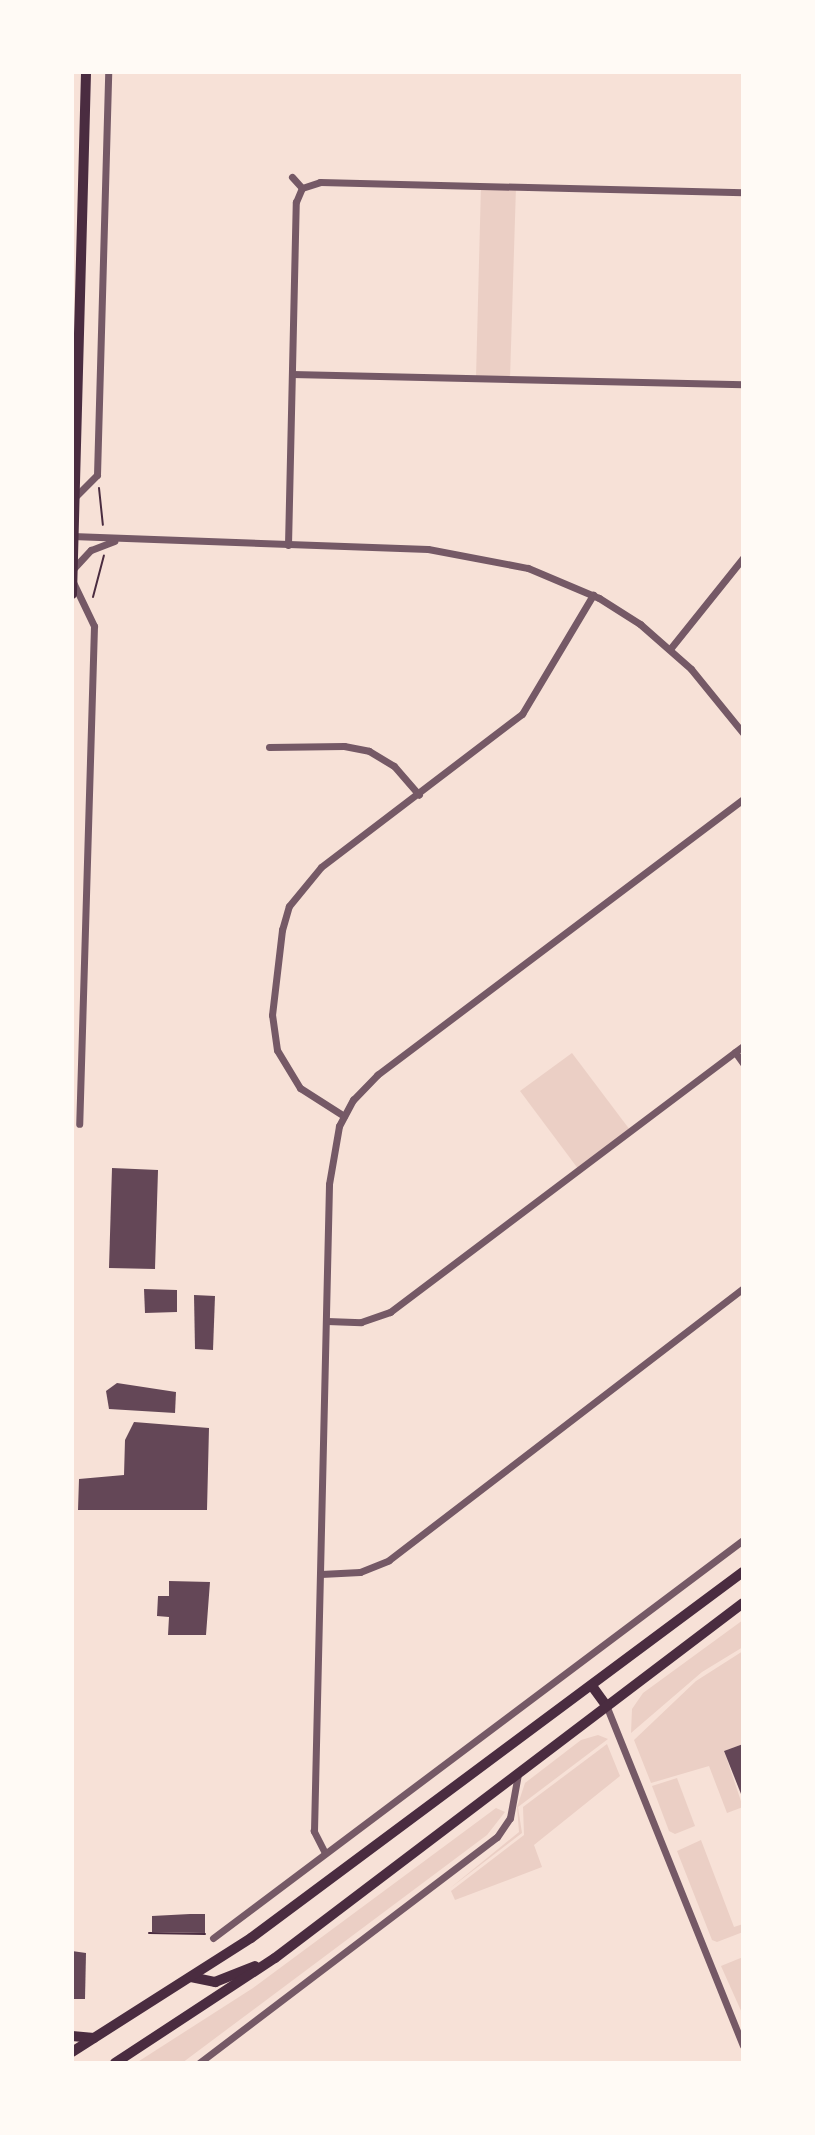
<!DOCTYPE html>
<style>
body{margin:0}
#map{position:relative;width:815px;height:2135px;overflow:hidden;background:#f7e1d7;font-family:"Nunito Sans",sans-serif}
div>[style]{position:absolute}
.green>*{inset:0;background:#ebcfc5}
.building>*{inset:0;background:#644757}
.path>*{height:2px;margin:-1px;padding:0 1px;transform-origin:1px;border-radius:1px;background:#4a2c40}
.minor>*{height:7px;margin:-3.5px;padding:0 3.5px;transform-origin:3.5px;border-radius:3.5px;background:#755966}
.primary>*{height:10px;margin:-5px;padding:0 5px;transform-origin:5px;border-radius:5px;background:#4a2c40}
span{translate:-50% -50%;white-space:nowrap;text-align:center;line-height:1.15;-webkit-text-stroke:6px #fffaf5;paint-order:stroke}
.frame{position:absolute;inset:0;border:74px solid #fffaf5;pointer-events:none}
</style>
<div id="map">
<div class="green">
<div style="clip-path:polygon(481px 185px,516px 186px,510px 378px,476px 378px)"></div>
<div style="clip-path:polygon(572px 1053px,630px 1130px,579px 1170px,520px 1091px)"></div>
<div style="clip-path:polygon(743px 1620px,743px 1647px,702px 1672px,631px 1733px,632px 1709px,643px 1693px)"></div>
<div style="clip-path:polygon(743px 1651px,743px 1744px,724px 1751px,743px 1807px,727px 1813px,709px 1766px,651px 1783px,634px 1740px,696px 1681px)"></div>
<div style="clip-path:polygon(598px 1735px,608px 1739px,518px 1807px,522px 1833px,449px 1889px,519px 1832px,517px 1807px,525px 1783px,581px 1740px)"></div>
<div style="clip-path:polygon(607px 1744px,620px 1776px,534px 1845px,542px 1867px,455px 1900px,451px 1891px,524px 1835px,523px 1807px)"></div>
<div style="clip-path:polygon(677px 1778px,695px 1826px,675px 1834px,669px 1831px,652px 1786px)"></div>
<div style="clip-path:polygon(496px 1808px,505px 1812px,487px 1835px,182px 2063px,136px 2063px,253px 1988px)"></div>
<div style="clip-path:polygon(701px 1840px,734px 1927px,743px 1924px,743px 1932px,717px 1942px,712px 1940px,677px 1851px)"></div>
<div style="clip-path:polygon(743px 1957px,743px 2012px,742px 2013px,721px 1966px)"></div>
</div>
<div class="building">
<div style="clip-path:polygon(112px 1168px,158px 1170px,155px 1269px,109px 1268px)"></div>
<div style="clip-path:polygon(144px 1289px,177px 1290px,177px 1312px,145px 1313px)"></div>
<div style="clip-path:polygon(194px 1295px,215px 1296px,213px 1350px,195px 1349px)"></div>
<div style="clip-path:polygon(117px 1383px,176px 1392px,175px 1413px,109px 1409px,106px 1391px)"></div>
<div style="clip-path:polygon(134px 1422px,209px 1428px,207px 1510px,78px 1510px,79px 1479px,124px 1475px,125px 1440px)"></div>
<div style="clip-path:polygon(169px 1581px,210px 1582px,206px 1635px,168px 1635px,169px 1617px,157px 1616px,158px 1596px,169px 1596px)"></div>
<div style="clip-path:polygon(743px 1744px,743px 1799px,724px 1751px)"></div>
<div style="clip-path:polygon(190px 1914px,205px 1914px,205px 1933px,152px 1932px,152px 1916px)"></div>
<div style="clip-path:polygon(72px 1951px,86px 1953px,85px 1999px,72px 1999px)"></div>
</div>
<div class="path">
<div style="left:99px;top:488px;width:37px;rotate:84deg"></div>
<div style="left:93px;top:597px;width:43px;rotate:-75.3deg"></div>
<div style="left:149px;top:1933px;width:56px;rotate:1deg"></div>
</div>
<div class="minor">
<div style="left:302px;top:188px;width:19px;rotate:-18deg"></div>
<div style="left:320px;top:182px;width:423px;rotate:1.4deg"></div>
<div style="left:292px;top:374px;width:451px;rotate:1.3deg"></div>
<div style="left:75px;top:497px;width:31px;rotate:-45deg"></div>
<div style="left:97px;top:475px;width:403px;rotate:-88.4deg"></div>
<div style="left:72px;top:536px;width:356px;rotate:2.1deg"></div>
<div style="left:428px;top:549px;width:102px;rotate:10.8deg"></div>
<div style="left:528px;top:568px;width:77px;rotate:22.9deg"></div>
<div style="left:599px;top:598px;width:49px;rotate:32.4deg"></div>
<div style="left:640px;top:624px;width:68px;rotate:41.4deg"></div>
<div style="left:691px;top:669px;width:82px;rotate:50.9deg"></div>
<div style="left:288px;top:545px;width:343px;rotate:-88.7deg"></div>
<div style="left:296px;top:202px;width:15px;rotate:-67deg"></div>
<div style="left:302px;top:188px;width:15px;rotate:-132deg"></div>
<div style="left:73px;top:569px;width:26px;rotate:-47deg"></div>
<div style="left:91px;top:550px;width:25px;rotate:-21deg"></div>
<div style="left:72px;top:580px;width:51px;rotate:64.4deg"></div>
<div style="left:94px;top:626px;width:498px;rotate:91.7deg"></div>
<div style="left:670px;top:649px;width:117px;rotate:-51.3deg"></div>
<div style="left:269px;top:747px;width:75px;rotate:-0.8deg"></div>
<div style="left:344px;top:746px;width:25px;rotate:11deg"></div>
<div style="left:369px;top:751px;width:29px;rotate:31deg"></div>
<div style="left:394px;top:766px;width:38px;rotate:49deg"></div>
<div style="left:735px;top:1052px;width:14px;rotate:54deg"></div>
<div style="left:344px;top:1116px;width:52px;rotate:-147.5deg"></div>
<div style="left:300px;top:1088px;width:44px;rotate:-121.2deg"></div>
<div style="left:277px;top:1050px;width:35px;rotate:-98deg"></div>
<div style="left:272px;top:1015px;width:86px;rotate:-83.3deg"></div>
<div style="left:282px;top:930px;width:25px;rotate:-74deg"></div>
<div style="left:289px;top:906px;width:50px;rotate:-50.6deg"></div>
<div style="left:321px;top:867px;width:253px;rotate:-37.3deg"></div>
<div style="left:522px;top:714px;width:139px;rotate:-59.2deg"></div>
<div style="left:327px;top:1321px;width:34px;rotate:2deg"></div>
<div style="left:361px;top:1322px;width:31px;rotate:-19deg"></div>
<div style="left:390px;top:1312px;width:442px;rotate:-37deg"></div>
<div style="left:321px;top:1574px;width:39px;rotate:-3deg"></div>
<div style="left:360px;top:1572px;width:31px;rotate:-22deg"></div>
<div style="left:389px;top:1560px;width:446px;rotate:-37.5deg"></div>
<div style="left:606px;top:1705px;width:367px;rotate:68.1deg"></div>
<div style="left:325px;top:1853px;width:25px;rotate:-117deg"></div>
<div style="left:314px;top:1831px;width:647px;rotate:-88.67deg"></div>
<div style="left:329px;top:1184px;width:59px;rotate:-80.2deg"></div>
<div style="left:339px;top:1126px;width:30px;rotate:-62deg"></div>
<div style="left:353px;top:1100px;width:35px;rotate:-46deg"></div>
<div style="left:377px;top:1075px;width:458px;rotate:-37deg"></div>
<div style="left:213px;top:1938px;width:663px;rotate:-36.9deg"></div>
<div style="left:199px;top:2063px;width:374px;rotate:-37.2deg"></div>
<div style="left:497px;top:1837px;width:23px;rotate:-56deg"></div>
<div style="left:510px;top:1818px;width:45px;rotate:-79.7deg"></div>
</div>
<div class="primary">
<div style="left:72px;top:594px;width:522px;rotate:-88.46deg"></div>
<div style="left:592px;top:1686px;width:24px;rotate:54deg"></div>
<div style="left:191px;top:1977px;width:25px;rotate:12deg"></div>
<div style="left:215px;top:1982px;width:43px;rotate:-21.8deg"></div>
<div style="left:72px;top:2036px;width:22px;rotate:5deg"></div>
<div style="left:72px;top:2052px;width:212px;rotate:-32.5deg"></div>
<div style="left:251px;top:1938px;width:613px;rotate:-36.65deg"></div>
<div style="left:115px;top:2063px;width:191px;rotate:-33.3deg"></div>
<div style="left:275px;top:1958px;width:587px;rotate:-37.18deg"></div>
</div>
<div class="frame"></div>
</div>
